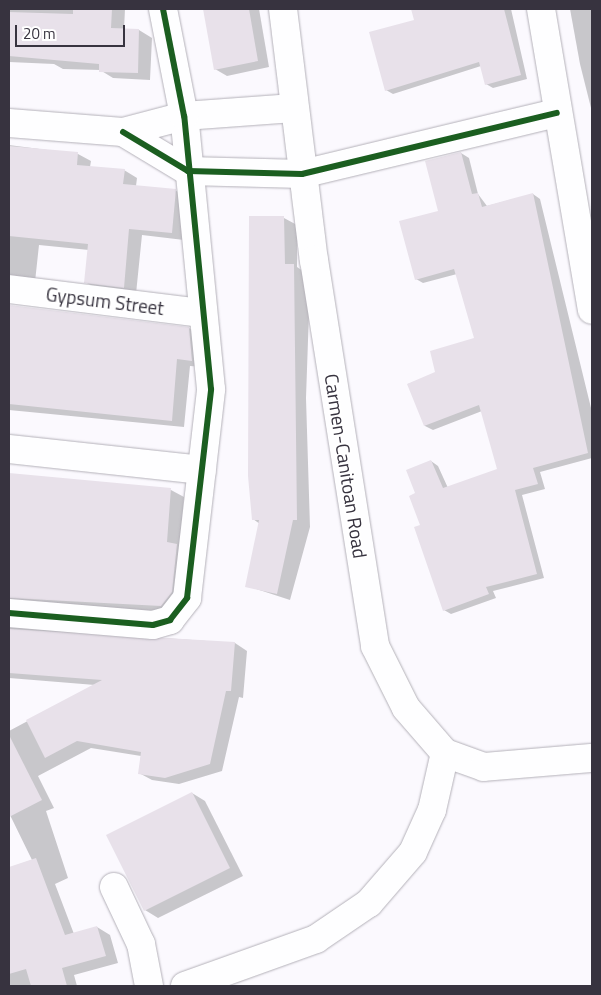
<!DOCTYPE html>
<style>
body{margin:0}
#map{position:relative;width:601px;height:995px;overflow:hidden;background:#fbf9fe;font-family:"Titillium Web",sans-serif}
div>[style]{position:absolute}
.shadow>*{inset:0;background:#0003}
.building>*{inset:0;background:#e8e1ea}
.roads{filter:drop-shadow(0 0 1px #b4b1b9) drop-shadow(0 0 1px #b4b1b9)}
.street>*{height:28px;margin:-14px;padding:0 14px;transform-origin:14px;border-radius:14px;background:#fefeff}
.secondary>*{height:28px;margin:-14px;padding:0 14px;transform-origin:14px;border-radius:14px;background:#fefeff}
.cycleway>*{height:6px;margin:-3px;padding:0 3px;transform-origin:3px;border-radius:3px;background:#1b5e20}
span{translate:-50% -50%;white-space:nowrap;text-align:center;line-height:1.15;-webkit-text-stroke:4px #fff;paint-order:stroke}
.street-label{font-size:19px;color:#37333f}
.frame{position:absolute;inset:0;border:10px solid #37333f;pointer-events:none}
.scale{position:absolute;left:15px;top:25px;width:110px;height:22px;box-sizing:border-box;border:2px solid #37333f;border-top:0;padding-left:6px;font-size:15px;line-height:18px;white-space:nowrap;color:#37333f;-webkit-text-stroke:4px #fff;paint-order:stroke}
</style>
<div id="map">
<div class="shadow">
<div style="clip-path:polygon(9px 9px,125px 9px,124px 30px,139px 30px,152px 38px,150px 80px,113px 78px,100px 70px,63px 69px,54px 64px,9px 62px)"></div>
<div style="clip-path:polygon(205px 9px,259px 9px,269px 67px,227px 76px,215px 69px)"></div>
<div style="clip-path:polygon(412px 9px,511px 9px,527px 79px,493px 88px,486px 84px,481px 66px,393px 94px,386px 90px,415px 21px)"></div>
<div style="clip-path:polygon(570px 9px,592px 9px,592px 112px,580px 64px)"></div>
<div style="clip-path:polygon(9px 145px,78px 154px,91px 161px,90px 167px,124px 170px,137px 178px,136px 186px,175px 190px,188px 198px,184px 240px,142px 235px,136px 294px,98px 289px,85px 282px,89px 250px,39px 245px,35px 282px,9px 291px)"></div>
<div style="clip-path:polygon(461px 153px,469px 158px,478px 194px,487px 206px,533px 194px,540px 199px,592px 412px,592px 458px,540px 472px,545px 489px,522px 495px,544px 578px,493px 591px,496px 598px,451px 614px,444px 610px,417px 494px,431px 461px,438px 466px,448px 488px,499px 470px,482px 411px,433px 430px,425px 426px,408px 384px,437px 373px,475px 339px,457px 274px,423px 283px,416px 279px)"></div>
<div style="clip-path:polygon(284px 218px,297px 225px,297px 267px,306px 273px,309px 312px,306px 398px,310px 527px,290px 600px,247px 586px,260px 524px,253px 519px)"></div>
<div style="clip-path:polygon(9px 302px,10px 306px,189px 328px,202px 336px,205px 367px,190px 366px,184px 427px,9px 410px)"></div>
<div style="clip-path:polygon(9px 474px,171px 490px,184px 497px,174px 613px,9px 612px)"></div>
<div style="clip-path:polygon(9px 627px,235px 643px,247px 651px,243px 698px,239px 697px,222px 771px,179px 784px,152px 780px,139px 773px,141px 756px,91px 748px,38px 776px,54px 808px,46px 811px,68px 878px,55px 884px,74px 934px,97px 927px,110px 935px,118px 963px,74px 975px,77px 986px,9px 986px,9px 868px,32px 860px,9px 813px,9px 731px,95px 685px,9px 678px)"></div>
<div style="clip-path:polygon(192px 793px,205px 801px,243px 876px,158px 918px,145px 910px)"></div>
</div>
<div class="building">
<div style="clip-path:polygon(73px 9px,112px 9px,111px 28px,139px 29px,138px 73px,99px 72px,99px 64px,9px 56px,9px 12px,73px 14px)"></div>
<div style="clip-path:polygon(203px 9px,249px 9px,258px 61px,214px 70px)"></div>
<div style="clip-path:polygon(411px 9px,504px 9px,521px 75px,485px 85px,479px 62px,385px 91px,369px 32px,414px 20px)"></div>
<div style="clip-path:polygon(9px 146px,78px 152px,77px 165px,125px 169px,123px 184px,176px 189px,172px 233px,129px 229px,124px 288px,84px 283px,88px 244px,9px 236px)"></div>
<div style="clip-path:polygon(461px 152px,472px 194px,478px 193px,482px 207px,533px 193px,588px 453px,533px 468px,538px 484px,515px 490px,537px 574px,486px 587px,489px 594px,443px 611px,414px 527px,420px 525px,409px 496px,415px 493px,406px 470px,431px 460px,443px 488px,497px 469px,479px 405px,424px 426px,407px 384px,435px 372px,430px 351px,474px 338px,454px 269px,415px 280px,399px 221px,438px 211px,425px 161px)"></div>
<div style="clip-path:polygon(249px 216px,284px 216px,285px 264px,294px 264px,297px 520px,293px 520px,277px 594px,245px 587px,259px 520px,252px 520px,248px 476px)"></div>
<div style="clip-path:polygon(9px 305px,189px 327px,192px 361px,177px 359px,172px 421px,9px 404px)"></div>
<div style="clip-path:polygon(9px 473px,171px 488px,167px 542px,177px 544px,172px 592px,161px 606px,9px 598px)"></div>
<div style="clip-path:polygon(9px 629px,235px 642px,231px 691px,226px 691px,210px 764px,165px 778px,138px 774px,141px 752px,77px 741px,45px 758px,26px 720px,102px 680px,9px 673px)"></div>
<div style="clip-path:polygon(9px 735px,42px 800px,9px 817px)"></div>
<div style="clip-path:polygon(192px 792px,230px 868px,144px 911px,106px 835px)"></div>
<div style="clip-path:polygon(36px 858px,65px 935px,97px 926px,106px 956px,62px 968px,67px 986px,31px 986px,26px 969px,9px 974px,9px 867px)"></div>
</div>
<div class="roads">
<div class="street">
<div style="left:541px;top:9px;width:305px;rotate:80.4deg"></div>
<div style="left:9px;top:123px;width:114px;rotate:4.5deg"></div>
<div style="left:123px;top:132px;width:63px;rotate:-14.7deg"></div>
<div style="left:184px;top:116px;width:110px;rotate:-4.2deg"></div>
<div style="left:123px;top:132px;width:76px;rotate:31deg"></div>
<div style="left:188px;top:171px;width:114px;rotate:1.5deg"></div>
<div style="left:302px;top:174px;width:262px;rotate:-13.5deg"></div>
<div style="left:9px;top:289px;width:193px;rotate:7.1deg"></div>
<div style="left:9px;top:449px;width:194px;rotate:6.2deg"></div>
<div style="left:9px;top:613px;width:144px;rotate:4.8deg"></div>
<div style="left:153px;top:625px;width:18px;rotate:-16deg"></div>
<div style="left:170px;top:620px;width:28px;rotate:-52deg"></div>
<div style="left:187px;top:598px;width:210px;rotate:-83.4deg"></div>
<div style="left:211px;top:389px;width:274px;rotate:-95.6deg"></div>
<div style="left:184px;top:116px;width:109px;rotate:-101.1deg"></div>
<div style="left:114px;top:887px;width:63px;rotate:64.7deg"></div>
<div style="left:141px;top:944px;width:43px;rotate:79.2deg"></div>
<div style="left:185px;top:986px;width:139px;rotate:-19.7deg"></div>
<div style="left:316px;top:939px;width:64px;rotate:-34.2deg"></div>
<div style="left:369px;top:903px;width:67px;rotate:-49.2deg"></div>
<div style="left:413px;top:852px;width:46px;rotate:-65.7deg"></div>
<div style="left:432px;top:810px;width:58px;rotate:-77.2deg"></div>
</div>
<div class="secondary">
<div style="left:283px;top:9px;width:253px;rotate:83deg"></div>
<div style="left:314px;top:260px;width:391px;rotate:81deg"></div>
<div style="left:375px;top:646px;width:69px;rotate:63.4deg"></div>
<div style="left:406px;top:708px;width:60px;rotate:49.1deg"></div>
<div style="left:445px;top:753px;width:41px;rotate:19.7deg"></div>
<div style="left:484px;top:767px;width:108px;rotate:-4.8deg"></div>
</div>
</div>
<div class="cycleway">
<div style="left:123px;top:132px;width:76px;rotate:31deg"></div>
<div style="left:188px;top:171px;width:114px;rotate:1.5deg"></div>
<div style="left:302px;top:174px;width:262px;rotate:-13.5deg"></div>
<div style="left:9px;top:613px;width:144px;rotate:4.8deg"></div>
<div style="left:153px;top:625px;width:18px;rotate:-16deg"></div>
<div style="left:170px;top:620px;width:28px;rotate:-52deg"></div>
<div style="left:187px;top:598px;width:210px;rotate:-83.4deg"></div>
<div style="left:211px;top:389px;width:274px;rotate:-95.6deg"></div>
<div style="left:184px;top:116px;width:109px;rotate:-101.1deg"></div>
</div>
<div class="street-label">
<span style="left:105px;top:301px;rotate:7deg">Gypsum Street</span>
<span style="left:346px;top:466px;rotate:81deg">Carmen-Canitoan Road</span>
</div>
<div class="frame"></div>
<div class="scale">20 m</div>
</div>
